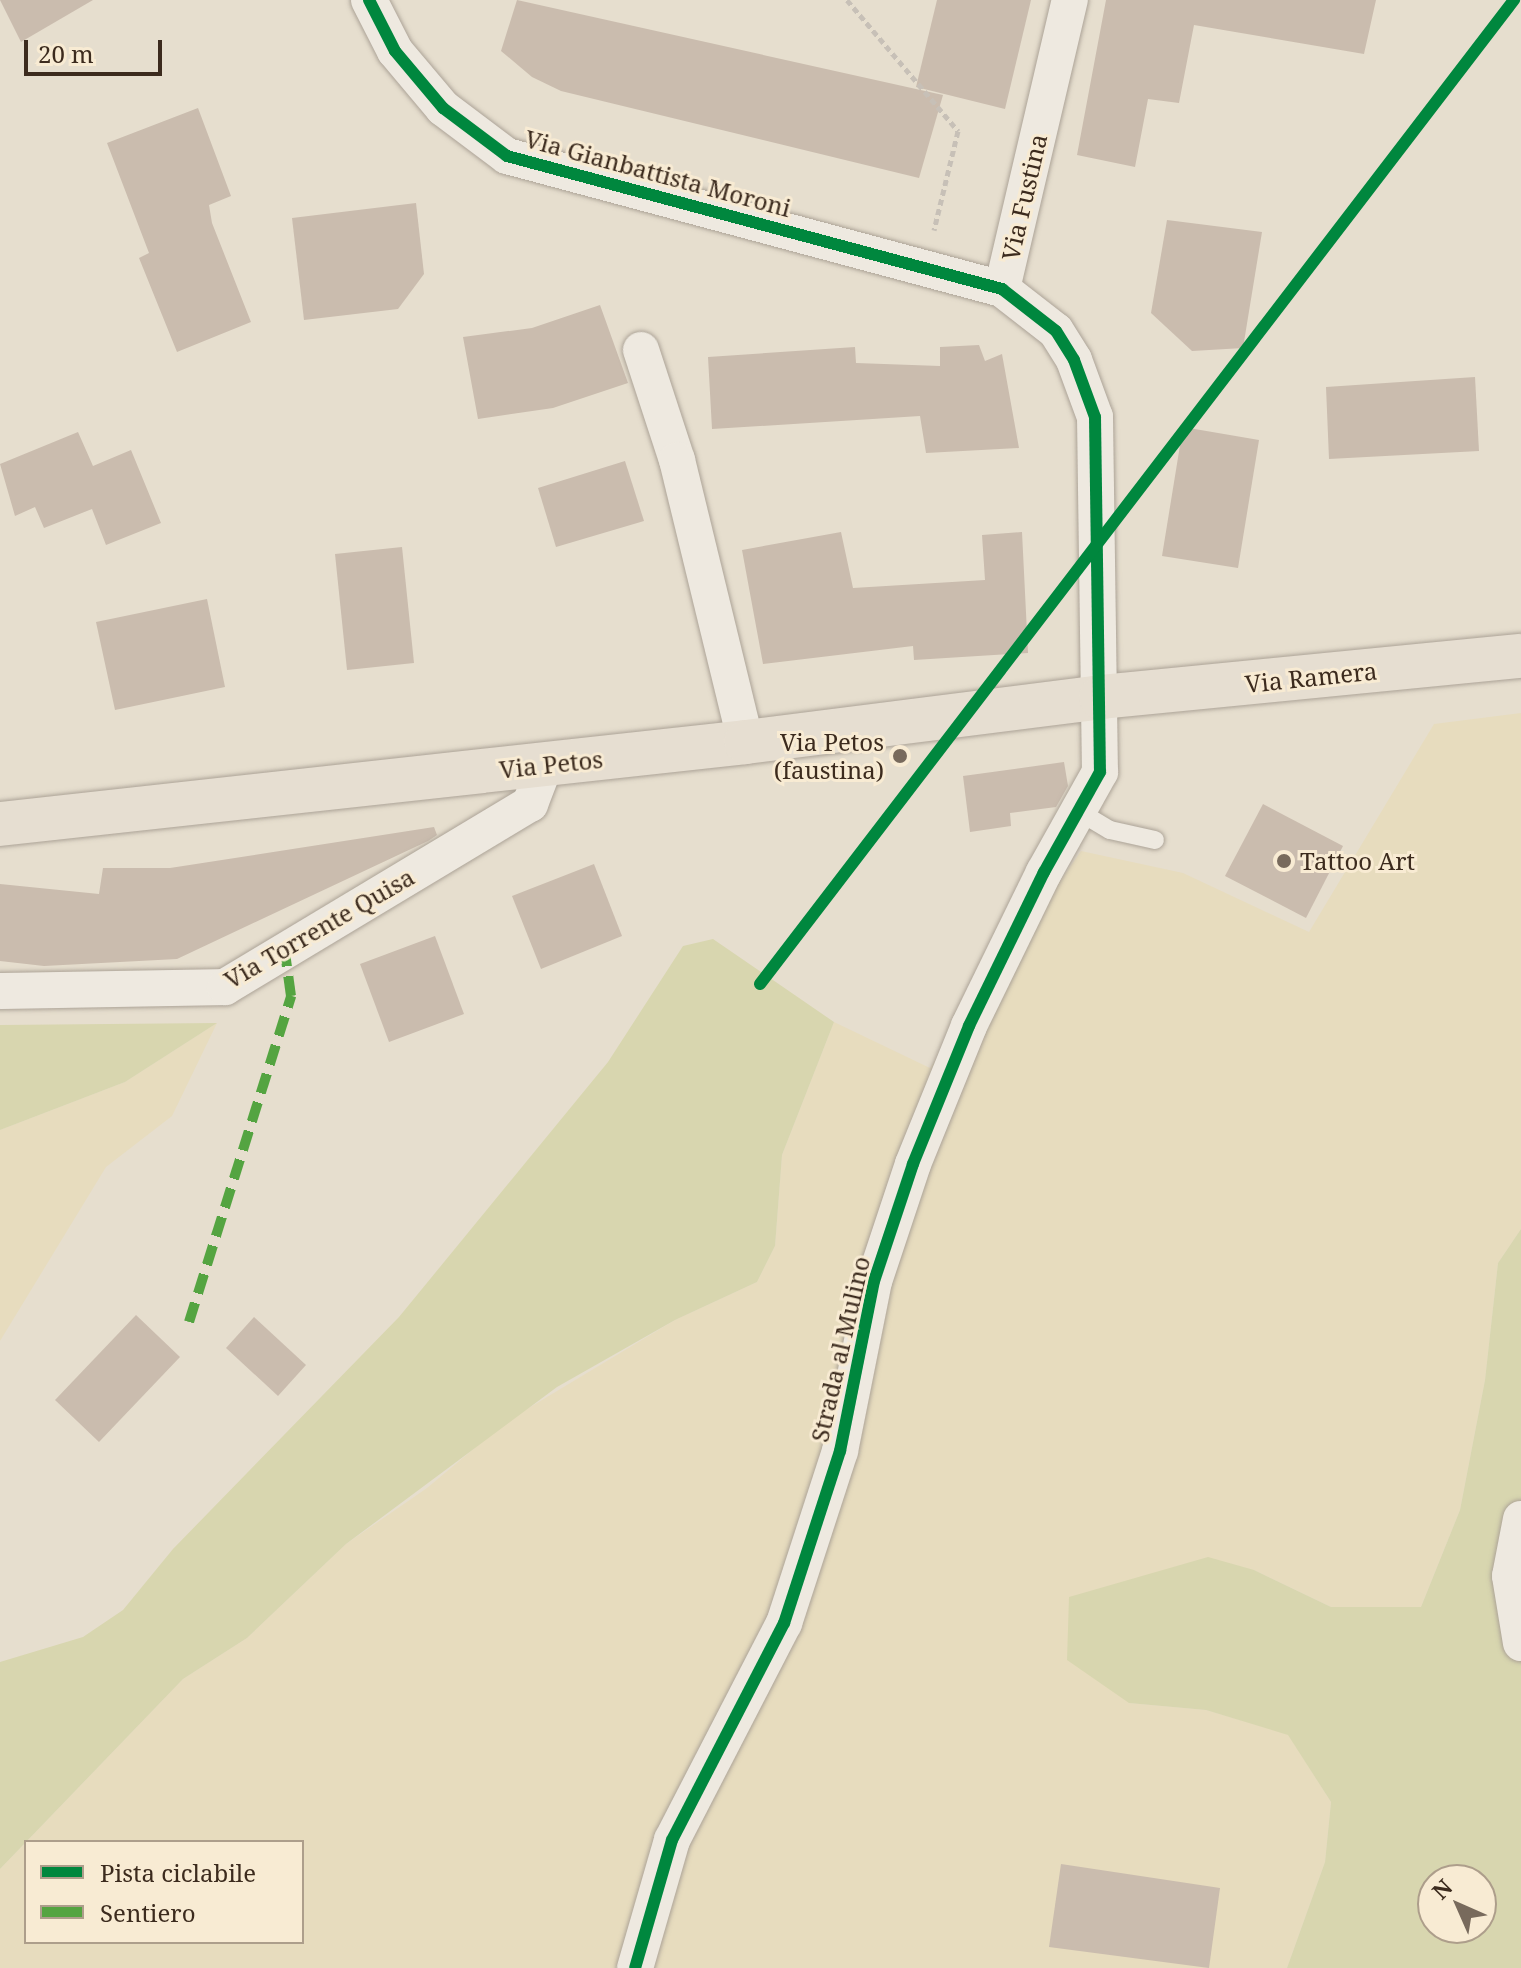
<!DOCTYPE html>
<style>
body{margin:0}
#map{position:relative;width:1521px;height:1968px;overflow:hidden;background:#e6dece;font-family:"Noto Serif",serif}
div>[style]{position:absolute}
.farmland>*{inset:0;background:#e7dcbe}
.green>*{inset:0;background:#d8d6af}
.building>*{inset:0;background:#cabcae}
.path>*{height:5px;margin-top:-2.5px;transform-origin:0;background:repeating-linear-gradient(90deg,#c7c0b7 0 6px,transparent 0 10px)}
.roads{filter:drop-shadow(0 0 2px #aca397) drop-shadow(0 0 2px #aca397)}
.service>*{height:18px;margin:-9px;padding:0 9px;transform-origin:9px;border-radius:9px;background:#eee9e0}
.minor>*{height:36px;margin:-18px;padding:0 18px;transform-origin:18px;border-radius:18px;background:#eee9e0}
.primary>*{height:44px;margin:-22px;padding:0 22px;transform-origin:22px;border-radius:22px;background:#e6ded1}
.quiet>*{height:10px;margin-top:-5px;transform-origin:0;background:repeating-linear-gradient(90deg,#54a441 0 20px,transparent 0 30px)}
.cycleway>*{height:12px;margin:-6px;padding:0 6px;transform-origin:6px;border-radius:6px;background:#00873e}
.dots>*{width:22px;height:22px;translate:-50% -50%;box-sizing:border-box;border:4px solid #f8ebd3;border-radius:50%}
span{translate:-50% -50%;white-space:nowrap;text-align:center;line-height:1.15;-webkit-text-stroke:6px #f8ebd3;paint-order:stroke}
.street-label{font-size:24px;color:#3c2b1e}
.poi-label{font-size:24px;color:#3c2b1e}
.right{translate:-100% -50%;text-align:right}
.left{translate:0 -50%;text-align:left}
.legend{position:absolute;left:24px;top:1840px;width:280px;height:104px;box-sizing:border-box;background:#f8ebd3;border:2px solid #ad9e8b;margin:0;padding:10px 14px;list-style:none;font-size:24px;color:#3c2b1e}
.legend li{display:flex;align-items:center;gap:16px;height:40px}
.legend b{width:40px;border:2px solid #ad9e8b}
.north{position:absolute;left:1417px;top:1864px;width:80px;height:80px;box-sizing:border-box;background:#f8ebd3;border:2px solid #ad9e8b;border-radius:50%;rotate:315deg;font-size:22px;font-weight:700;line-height:32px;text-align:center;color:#3c2b1e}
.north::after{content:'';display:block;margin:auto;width:28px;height:36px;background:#786a5c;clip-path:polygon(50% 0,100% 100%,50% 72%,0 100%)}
.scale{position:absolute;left:24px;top:40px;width:138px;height:36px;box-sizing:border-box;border:4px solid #3c2b1e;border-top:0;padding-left:10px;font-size:24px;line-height:28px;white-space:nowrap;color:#3c2b1e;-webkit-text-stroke:6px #f8ebd3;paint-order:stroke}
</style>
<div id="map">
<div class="farmland">
<div style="clip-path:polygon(1521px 713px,1521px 1229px,1498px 1263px,1485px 1380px,1460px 1510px,1421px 1607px,1331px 1607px,1254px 1570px,1129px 1703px,1206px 1710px,1288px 1734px,1331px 1802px,1325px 1862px,1287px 1968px,0 1968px,0 1869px,26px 1842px,26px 1942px,302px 1942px,302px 1842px,26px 1842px,183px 1679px,247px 1638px,346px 1544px,427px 1488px,507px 1421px,675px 1320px,757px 1282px,775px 1246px,782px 1155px,834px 1022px,930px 1068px,1081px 851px,1183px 873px,1309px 932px,1434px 724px)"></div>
<div style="clip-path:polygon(217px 1023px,172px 1116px,106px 1167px,0 1341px,0 1130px,125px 1082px)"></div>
</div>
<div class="green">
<div style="clip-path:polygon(713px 939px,834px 1022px,782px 1155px,775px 1246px,757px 1282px,675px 1320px,557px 1387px,346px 1544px,247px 1638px,183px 1679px,0 1869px,0 1662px,83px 1637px,123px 1610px,173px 1549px,399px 1317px,608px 1062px,683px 946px)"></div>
<div style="clip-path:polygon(217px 1023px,125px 1082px,0 1130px,0 1025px)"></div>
<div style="clip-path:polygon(evenodd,1521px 1229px,1521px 1968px,1287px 1968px,1325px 1862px,1331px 1802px,1288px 1735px,1206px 1710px,1129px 1703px,1067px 1660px,1069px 1597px,1208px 1557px,1254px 1570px,1331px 1607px,1421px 1607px,1460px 1510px,1485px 1380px,1498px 1263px,1521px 1229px,1433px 1880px,1481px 1880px,1481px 1928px,1433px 1928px,1433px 1880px)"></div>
</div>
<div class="building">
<div style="clip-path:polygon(0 0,93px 0,21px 42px)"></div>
<div style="clip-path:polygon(517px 0,943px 95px,919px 178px,561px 91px,532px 77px,501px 51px)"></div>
<div style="clip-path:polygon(937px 0,1031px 0,1005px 109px,916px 87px)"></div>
<div style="clip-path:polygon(1106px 0,1376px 0,1364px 54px,1194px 25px,1179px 103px,1148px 99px,1135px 167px,1077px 155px)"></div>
<div style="clip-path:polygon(198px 108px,231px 196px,209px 205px,212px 223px,251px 322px,177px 352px,139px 258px,149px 253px,107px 143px)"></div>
<div style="clip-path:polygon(416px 203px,424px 274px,398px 309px,304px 320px,292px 218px)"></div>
<div style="clip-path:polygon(1167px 220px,1262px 232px,1243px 348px,1192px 351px,1151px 313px)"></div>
<div style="clip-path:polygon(600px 305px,628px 383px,553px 408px,478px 419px,463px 337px,532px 328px)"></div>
<div style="clip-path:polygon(979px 345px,985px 361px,1002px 354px,1019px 448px,926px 453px,920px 416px,712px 429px,708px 357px,855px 347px,856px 363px,940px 366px,940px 347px)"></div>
<div style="clip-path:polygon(1475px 377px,1479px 451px,1329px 459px,1326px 387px)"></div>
<div style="clip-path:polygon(1183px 427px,1259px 440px,1238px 568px,1162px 556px)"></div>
<div style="clip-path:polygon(78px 432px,93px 466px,131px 450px,161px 523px,106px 545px,92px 509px,44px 528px,35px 507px,15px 516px,0 464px)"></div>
<div style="clip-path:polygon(625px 461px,644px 521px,556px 547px,538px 488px)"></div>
<div style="clip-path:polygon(841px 532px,853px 588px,985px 580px,982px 535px,1022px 532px,1028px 653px,914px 660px,913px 646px,763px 664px,742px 550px)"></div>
<div style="clip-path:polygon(402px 547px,414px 663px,347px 670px,335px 554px)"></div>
<div style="clip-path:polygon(207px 599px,225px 687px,115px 710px,96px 622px)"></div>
<div style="clip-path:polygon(1064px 762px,1068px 786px,1056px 807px,1010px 813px,1011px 826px,970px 832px,963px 776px)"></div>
<div style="clip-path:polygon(1263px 804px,1343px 846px,1306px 918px,1225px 876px)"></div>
<div style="clip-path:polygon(434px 827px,437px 835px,428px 841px,177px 959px,44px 966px,0 961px,0 884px,99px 894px,103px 868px,170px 868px)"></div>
<div style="clip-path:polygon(594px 864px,622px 936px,541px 969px,512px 896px)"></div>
<div style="clip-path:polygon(435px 936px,464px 1014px,389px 1042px,360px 964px)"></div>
<div style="clip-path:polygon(136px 1315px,180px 1357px,99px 1442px,55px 1400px)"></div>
<div style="clip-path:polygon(254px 1317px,306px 1365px,278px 1396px,226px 1348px)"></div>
<div style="clip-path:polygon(1061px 1864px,1220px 1888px,1209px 1968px,1049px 1947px)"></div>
</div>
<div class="path">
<div style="left:847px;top:0;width:172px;rotate:49.7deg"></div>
<div style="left:958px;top:131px;width:102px;rotate:103.6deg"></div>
</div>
<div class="roads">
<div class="service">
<div style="left:1078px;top:811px;width:37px;rotate:31deg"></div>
<div style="left:1110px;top:830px;width:46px;rotate:12.5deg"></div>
</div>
<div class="minor">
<div style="left:369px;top:0;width:57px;rotate:63deg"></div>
<div style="left:395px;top:51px;width:75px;rotate:49.9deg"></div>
<div style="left:443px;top:108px;width:80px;rotate:36.9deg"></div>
<div style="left:507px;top:156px;width:513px;rotate:15.04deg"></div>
<div style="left:1002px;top:289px;width:68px;rotate:37.9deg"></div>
<div style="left:1056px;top:331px;width:34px;rotate:58deg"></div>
<div style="left:1074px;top:360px;width:61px;rotate:69.8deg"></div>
<div style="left:1095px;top:417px;width:355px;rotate:89.2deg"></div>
<div style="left:1100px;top:772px;width:115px;rotate:119.2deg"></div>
<div style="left:1044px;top:872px;width:171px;rotate:116deg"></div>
<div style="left:969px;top:1026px;width:149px;rotate:112.1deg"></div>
<div style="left:913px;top:1164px;width:123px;rotate:108.4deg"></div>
<div style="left:874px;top:1281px;width:173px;rotate:101.3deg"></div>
<div style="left:840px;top:1451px;width:181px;rotate:108deg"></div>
<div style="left:784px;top:1623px;width:244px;rotate:117.3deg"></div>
<div style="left:672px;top:1840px;width:133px;rotate:106.1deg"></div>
<div style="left:1002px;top:289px;width:297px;rotate:-76.8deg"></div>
<div style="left:641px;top:350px;width:116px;rotate:71.9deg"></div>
<div style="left:677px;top:460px;width:290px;rotate:76.3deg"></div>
<div style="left:0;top:991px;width:225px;rotate:-1deg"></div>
<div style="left:225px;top:987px;width:356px;rotate:-31deg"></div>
<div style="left:530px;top:804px;width:42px;rotate:-69deg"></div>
<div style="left:1521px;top:1519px;width:58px;rotate:100.9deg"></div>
<div style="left:1510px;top:1576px;width:68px;rotate:80.7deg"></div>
</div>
<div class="primary">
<div style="left:0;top:824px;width:750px;rotate:-6.27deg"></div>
<div style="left:746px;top:742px;width:358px;rotate:-7.2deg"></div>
<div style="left:1101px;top:697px;width:422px;rotate:-5.6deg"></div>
</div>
</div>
<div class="quiet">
<div style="left:189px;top:1322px;width:342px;rotate:-72.6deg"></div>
<div style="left:291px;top:996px;width:43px;rotate:-97.9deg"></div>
</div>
<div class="cycleway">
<div style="left:369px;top:0;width:57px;rotate:63deg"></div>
<div style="left:395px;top:51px;width:75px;rotate:49.9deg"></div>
<div style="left:443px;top:108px;width:80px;rotate:36.9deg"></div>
<div style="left:507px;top:156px;width:513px;rotate:15.04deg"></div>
<div style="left:1002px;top:289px;width:68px;rotate:37.9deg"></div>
<div style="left:1056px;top:331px;width:34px;rotate:58deg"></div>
<div style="left:1074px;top:360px;width:61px;rotate:69.8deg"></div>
<div style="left:1095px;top:417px;width:355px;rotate:89.2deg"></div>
<div style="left:1100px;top:772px;width:115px;rotate:119.2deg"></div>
<div style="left:1044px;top:872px;width:171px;rotate:116deg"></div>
<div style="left:969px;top:1026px;width:149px;rotate:112.1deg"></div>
<div style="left:913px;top:1164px;width:123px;rotate:108.4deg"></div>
<div style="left:874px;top:1281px;width:173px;rotate:101.3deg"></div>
<div style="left:840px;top:1451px;width:181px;rotate:108deg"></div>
<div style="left:784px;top:1623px;width:244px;rotate:117.3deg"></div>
<div style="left:672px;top:1840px;width:133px;rotate:106.1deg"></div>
<div style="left:760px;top:984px;width:1240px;rotate:-52.54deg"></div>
</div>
<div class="dots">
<div style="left:900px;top:756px;background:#786a5c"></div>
<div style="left:1284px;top:861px;background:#786a5c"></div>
</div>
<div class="street-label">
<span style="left:658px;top:173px;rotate:15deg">Via Gianbattista Moroni</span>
<span style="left:1024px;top:197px;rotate:-77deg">Via Fustina</span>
<span style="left:1311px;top:677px;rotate:-6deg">Via Ramera</span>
<span style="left:551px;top:764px;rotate:-6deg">Via Petos</span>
<span style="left:319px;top:928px;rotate:-30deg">Via Torrente Quisa</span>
<span style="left:840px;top:1349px;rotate:-77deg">Strada al Mulino</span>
</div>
<div class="poi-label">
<span class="right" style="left:884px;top:756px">Via Petos<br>(faustina)</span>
<span class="left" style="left:1300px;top:861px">Tattoo Art</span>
</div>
<ul class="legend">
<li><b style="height:10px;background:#00873e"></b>Pista ciclabile</li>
<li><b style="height:10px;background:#54a441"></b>Sentiero</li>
</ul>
<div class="north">N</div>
<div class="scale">20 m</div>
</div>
